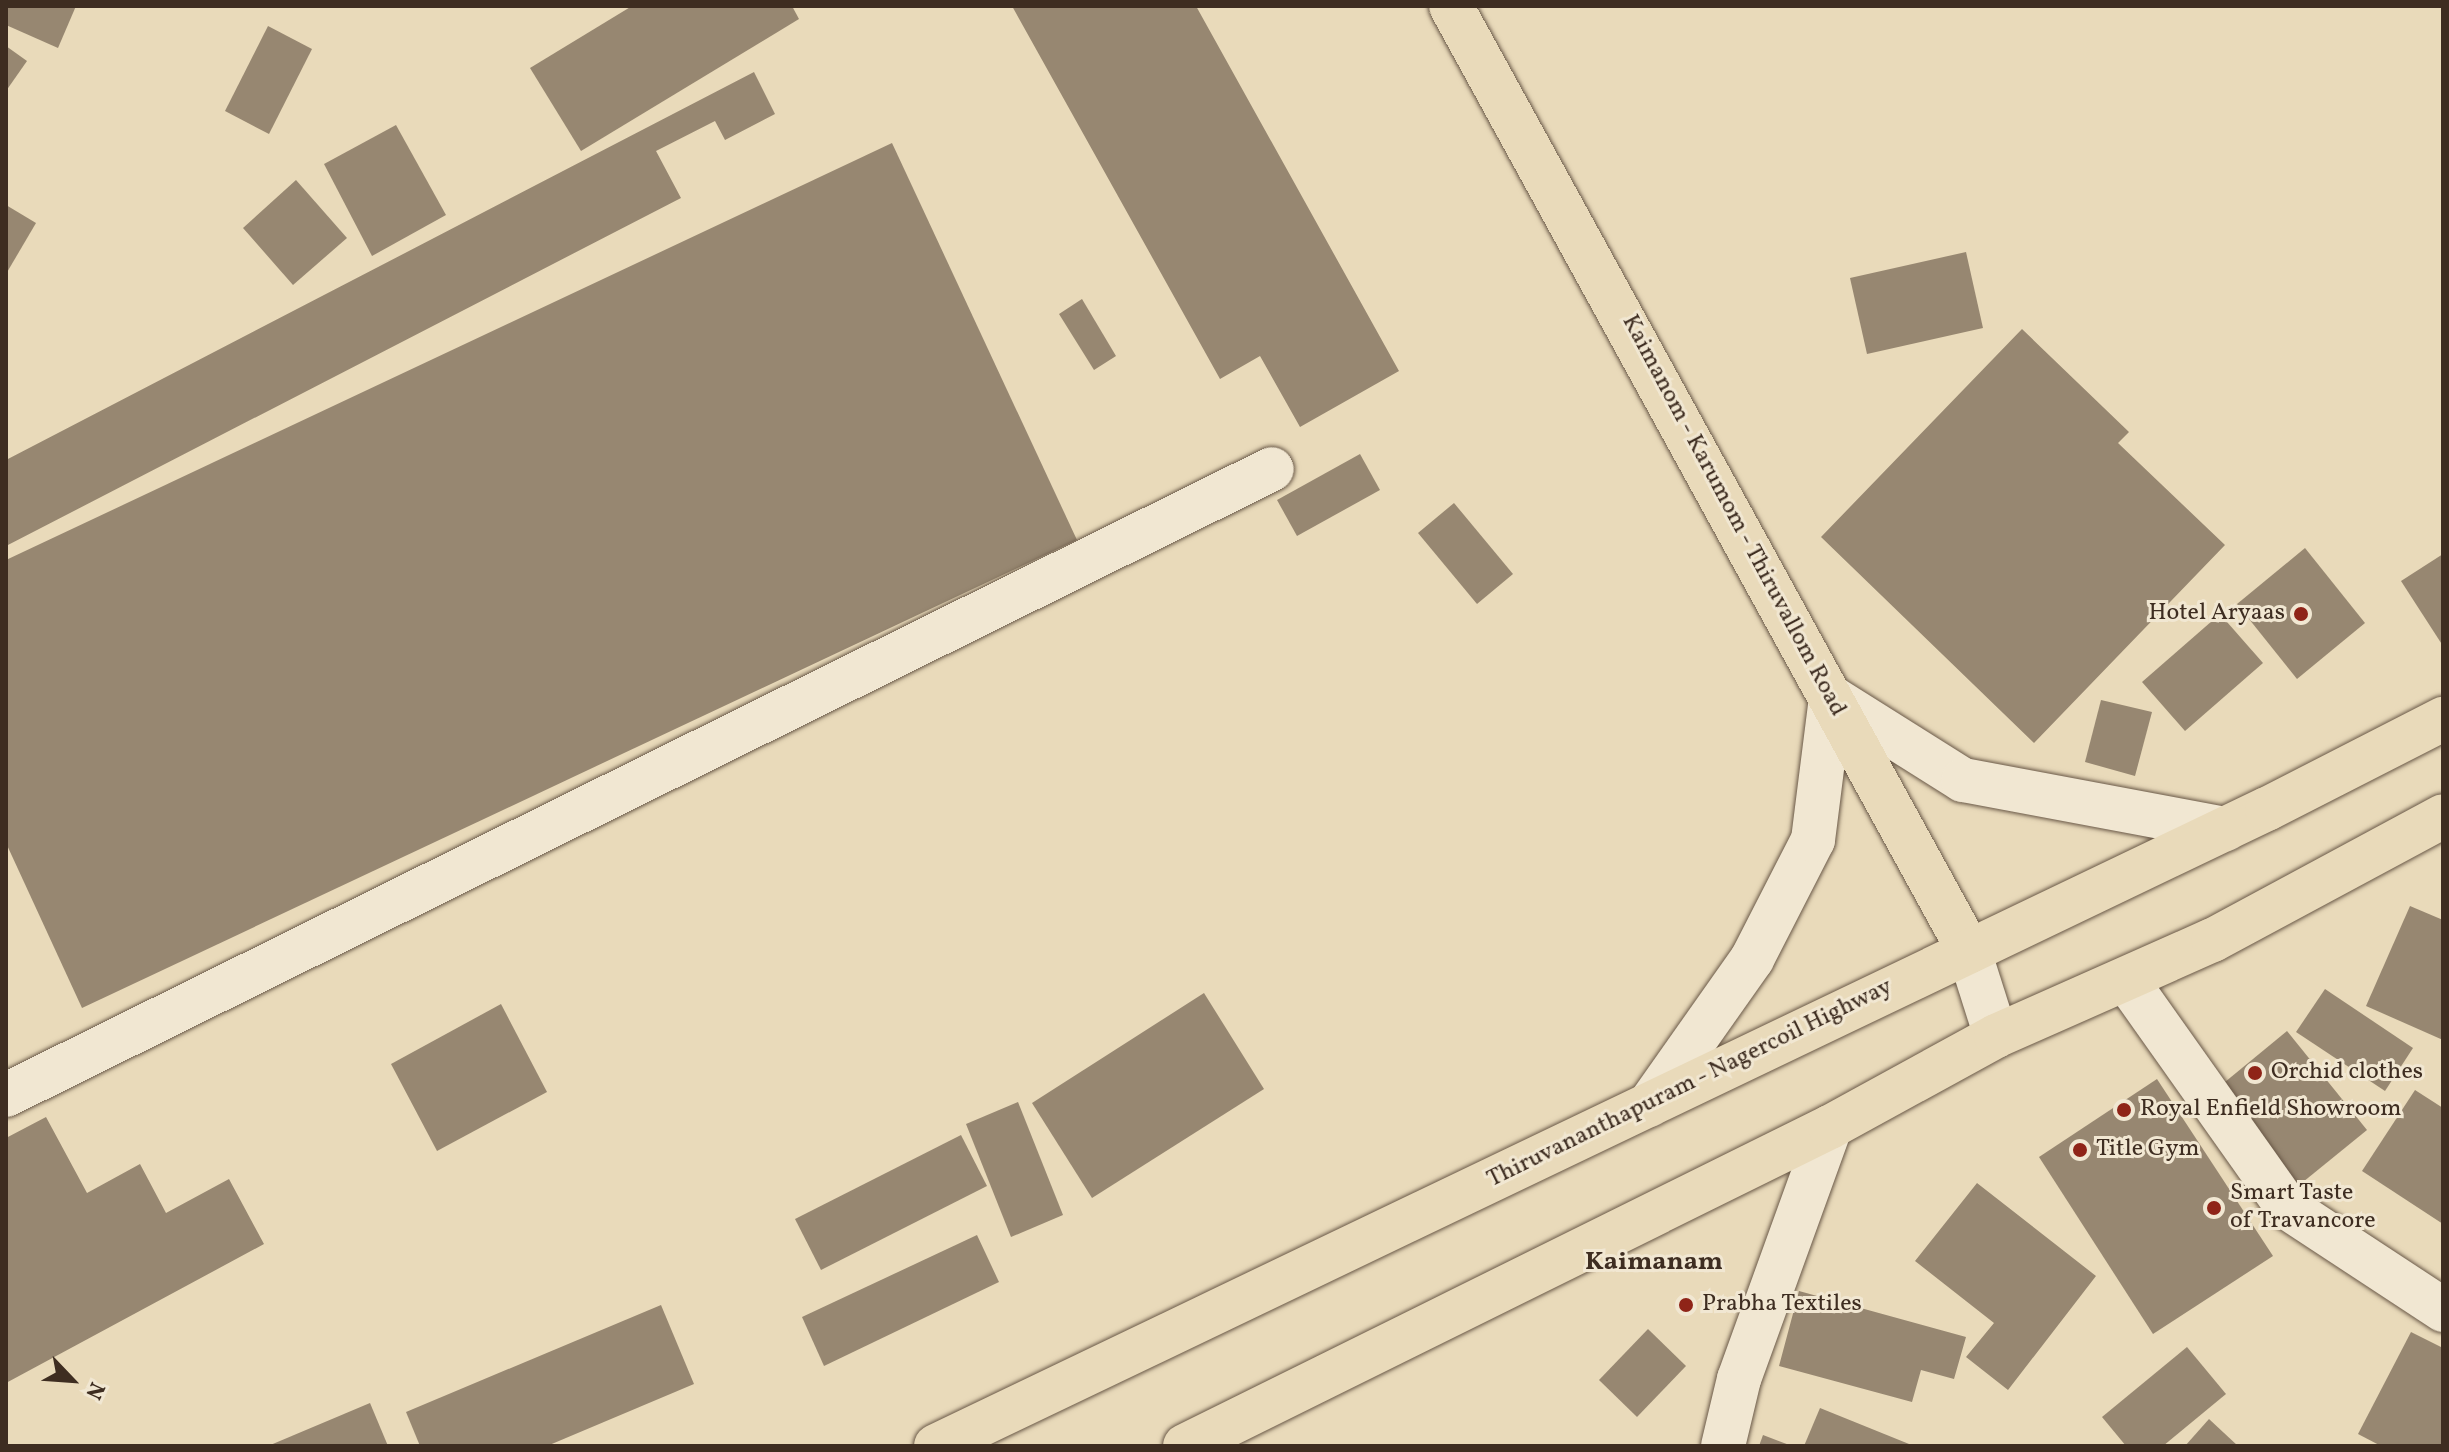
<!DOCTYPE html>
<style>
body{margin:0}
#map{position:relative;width:2449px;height:1452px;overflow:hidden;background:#e9daba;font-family:Vollkorn,serif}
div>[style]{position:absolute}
.building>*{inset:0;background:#978771}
.roads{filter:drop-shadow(0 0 2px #695847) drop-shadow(0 0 2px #695847)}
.minor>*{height:44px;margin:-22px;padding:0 22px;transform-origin:22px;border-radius:22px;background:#f1e7d2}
.major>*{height:44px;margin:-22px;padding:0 22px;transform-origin:22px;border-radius:22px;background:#e9daba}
.dots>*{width:22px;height:22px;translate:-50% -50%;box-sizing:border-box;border:4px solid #f1e7d2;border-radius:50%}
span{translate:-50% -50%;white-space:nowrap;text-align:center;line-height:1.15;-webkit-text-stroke:6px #f1e7d2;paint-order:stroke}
.street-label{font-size:24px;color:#3e2d21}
.poi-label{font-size:24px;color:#3e2d21}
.right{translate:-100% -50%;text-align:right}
.left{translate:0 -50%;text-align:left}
.neighbourhood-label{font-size:26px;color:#3e2d21;font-weight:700}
.frame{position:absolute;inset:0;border:8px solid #3e2d21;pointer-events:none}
.north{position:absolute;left:32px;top:1340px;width:80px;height:80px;-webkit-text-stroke:6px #f1e7d2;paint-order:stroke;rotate:115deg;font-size:22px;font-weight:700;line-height:32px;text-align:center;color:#3e2d21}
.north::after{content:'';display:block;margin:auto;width:28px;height:36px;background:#3e2d21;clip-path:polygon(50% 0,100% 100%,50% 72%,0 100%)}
</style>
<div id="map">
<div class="building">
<div style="clip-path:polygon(6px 6px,76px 6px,58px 48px,6px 25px)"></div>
<div style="clip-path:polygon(632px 6px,792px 6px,799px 19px,581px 151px,530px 68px)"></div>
<div style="clip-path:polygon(1012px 6px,1196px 6px,1399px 371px,1300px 427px,1260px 356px,1220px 379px)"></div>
<div style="clip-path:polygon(268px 26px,312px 49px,269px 134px,225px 111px)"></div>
<div style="clip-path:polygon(6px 46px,27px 61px,6px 91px)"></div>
<div style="clip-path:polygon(754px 72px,775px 114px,725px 140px,715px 121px,656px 151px,681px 198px,6px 546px,6px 460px)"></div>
<div style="clip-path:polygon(396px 125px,446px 215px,372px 256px,324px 164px)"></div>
<div style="clip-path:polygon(892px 143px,1077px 540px,82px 1008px,6px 843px,6px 560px)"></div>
<div style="clip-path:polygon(296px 180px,347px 238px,293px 285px,243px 228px)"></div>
<div style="clip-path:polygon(6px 205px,36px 223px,6px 274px)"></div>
<div style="clip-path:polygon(1966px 252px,1983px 328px,1867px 354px,1850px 278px)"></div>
<div style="clip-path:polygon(1082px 299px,1116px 356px,1094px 370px,1059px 314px)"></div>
<div style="clip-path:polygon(2022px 329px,2129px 432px,2118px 443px,2225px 545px,2034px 743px,1821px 537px)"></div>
<div style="clip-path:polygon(1360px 454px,1380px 490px,1297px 536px,1277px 500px)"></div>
<div style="clip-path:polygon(1454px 503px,1513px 574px,1477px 604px,1418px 533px)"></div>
<div style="clip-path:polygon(2305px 548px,2365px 623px,2297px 679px,2237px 604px)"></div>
<div style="clip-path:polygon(2443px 554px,2443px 646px,2401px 581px)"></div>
<div style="clip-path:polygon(2220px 614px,2263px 663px,2185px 731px,2142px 682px)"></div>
<div style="clip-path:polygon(2101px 700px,2152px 712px,2135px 776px,2085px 762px)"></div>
<div style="clip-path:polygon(2410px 906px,2443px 920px,2443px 1040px,2366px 1006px)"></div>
<div style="clip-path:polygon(2325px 989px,2413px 1048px,2385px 1091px,2296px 1032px)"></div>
<div style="clip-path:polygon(1204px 993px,1264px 1089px,1092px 1198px,1032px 1103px)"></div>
<div style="clip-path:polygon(501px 1004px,547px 1092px,437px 1151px,391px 1064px)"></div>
<div style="clip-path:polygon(2287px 1031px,2367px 1130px,2287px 1195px,2208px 1096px)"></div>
<div style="clip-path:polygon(2157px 1079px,2273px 1256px,2153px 1334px,2039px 1157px)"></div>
<div style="clip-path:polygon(2415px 1090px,2443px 1108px,2443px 1224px,2362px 1171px)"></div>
<div style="clip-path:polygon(1018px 1102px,1063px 1215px,1011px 1237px,966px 1124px)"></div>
<div style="clip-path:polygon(46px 1117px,87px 1193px,140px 1164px,166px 1213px,229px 1179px,264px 1244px,6px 1383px,6px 1138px)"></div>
<div style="clip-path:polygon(961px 1135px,987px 1186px,821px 1270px,795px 1219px)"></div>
<div style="clip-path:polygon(1977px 1183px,2096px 1276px,2008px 1390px,1966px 1357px,1994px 1323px,1915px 1261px)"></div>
<div style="clip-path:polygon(977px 1235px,999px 1282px,824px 1366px,802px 1317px)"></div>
<div style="clip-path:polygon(1799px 1291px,1966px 1337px,1954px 1379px,1921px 1370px,1912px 1402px,1779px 1366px)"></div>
<div style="clip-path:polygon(661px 1305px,694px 1384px,547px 1446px,420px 1446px,406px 1412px)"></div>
<div style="clip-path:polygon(1648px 1329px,1686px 1366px,1637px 1417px,1599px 1380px)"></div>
<div style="clip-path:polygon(2411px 1332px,2443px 1348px,2443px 1446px,2381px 1446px,2358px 1434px)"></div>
<div style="clip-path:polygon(2187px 1347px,2226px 1394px,2163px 1446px,2126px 1446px,2102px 1417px)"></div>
<div style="clip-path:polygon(370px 1403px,388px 1446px,268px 1446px)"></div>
<div style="clip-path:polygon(1820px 1408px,1914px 1446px,1804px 1446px)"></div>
<div style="clip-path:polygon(2209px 1419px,2238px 1446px,2185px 1446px)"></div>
<div style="clip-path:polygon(1763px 1435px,1792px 1446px,1759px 1446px)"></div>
</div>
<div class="roads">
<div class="minor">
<div style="left:1969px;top:951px;width:89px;rotate:72.4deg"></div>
<div style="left:2127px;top:981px;width:278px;rotate:54.7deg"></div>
<div style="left:2288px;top:1208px;width:186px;rotate:33.3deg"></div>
<div style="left:6px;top:1095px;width:1412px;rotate:-26.31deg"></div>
<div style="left:1649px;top:1105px;width:179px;rotate:-54.8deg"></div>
<div style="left:1752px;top:959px;width:134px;rotate:-62.9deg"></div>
<div style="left:1813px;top:840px;width:144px;rotate:-82.8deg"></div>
<div style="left:1831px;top:697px;width:156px;rotate:32.2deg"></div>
<div style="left:1963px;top:780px;width:267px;rotate:10.6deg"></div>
<div style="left:1723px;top:1446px;width:69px;rotate:-76.6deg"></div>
<div style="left:1739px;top:1379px;width:268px;rotate:-70.1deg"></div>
</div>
<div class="major">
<div style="left:1451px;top:6px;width:1078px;rotate:61.27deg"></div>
<div style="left:936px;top:1446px;width:1476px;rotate:-25.58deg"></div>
<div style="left:2267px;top:809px;width:198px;rotate:-27.1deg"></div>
<div style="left:1185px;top:1446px;width:720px;rotate:-26.32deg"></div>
<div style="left:1830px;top:1127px;width:189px;rotate:-28.7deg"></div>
<div style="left:1996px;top:1036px;width:237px;rotate:-23.9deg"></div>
<div style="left:2213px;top:940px;width:261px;rotate:-28.3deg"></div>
</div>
</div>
<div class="dots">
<div style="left:2301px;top:614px;background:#8f2418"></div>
<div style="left:2255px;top:1073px;background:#8f2418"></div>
<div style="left:2124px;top:1110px;background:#8f2418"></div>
<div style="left:2080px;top:1150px;background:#8f2418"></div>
<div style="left:2214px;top:1208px;background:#8f2418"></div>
<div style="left:1686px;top:1305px;background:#8f2418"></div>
</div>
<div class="street-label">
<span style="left:1733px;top:516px;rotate:62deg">Kaimanom - Karumom - Thiruvallom Road</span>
<span style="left:1690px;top:1084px;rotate:-26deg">Thiruvananthapuram - Nagercoil Highway</span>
</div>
<div class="poi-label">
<span class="right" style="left:2285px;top:614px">Hotel Aryaas</span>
<span class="left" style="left:2271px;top:1073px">Orchid clothes</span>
<span class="left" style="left:2140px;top:1110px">Royal Enfield Showroom</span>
<span class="left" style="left:2096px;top:1150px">Title Gym</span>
<span class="left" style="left:2230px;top:1208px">Smart Taste<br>of Travancore</span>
<span class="left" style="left:1702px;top:1305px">Prabha Textiles</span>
</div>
<div class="neighbourhood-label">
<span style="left:1654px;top:1263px">Kaimanam</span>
</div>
<div class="frame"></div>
<div class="north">N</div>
</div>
